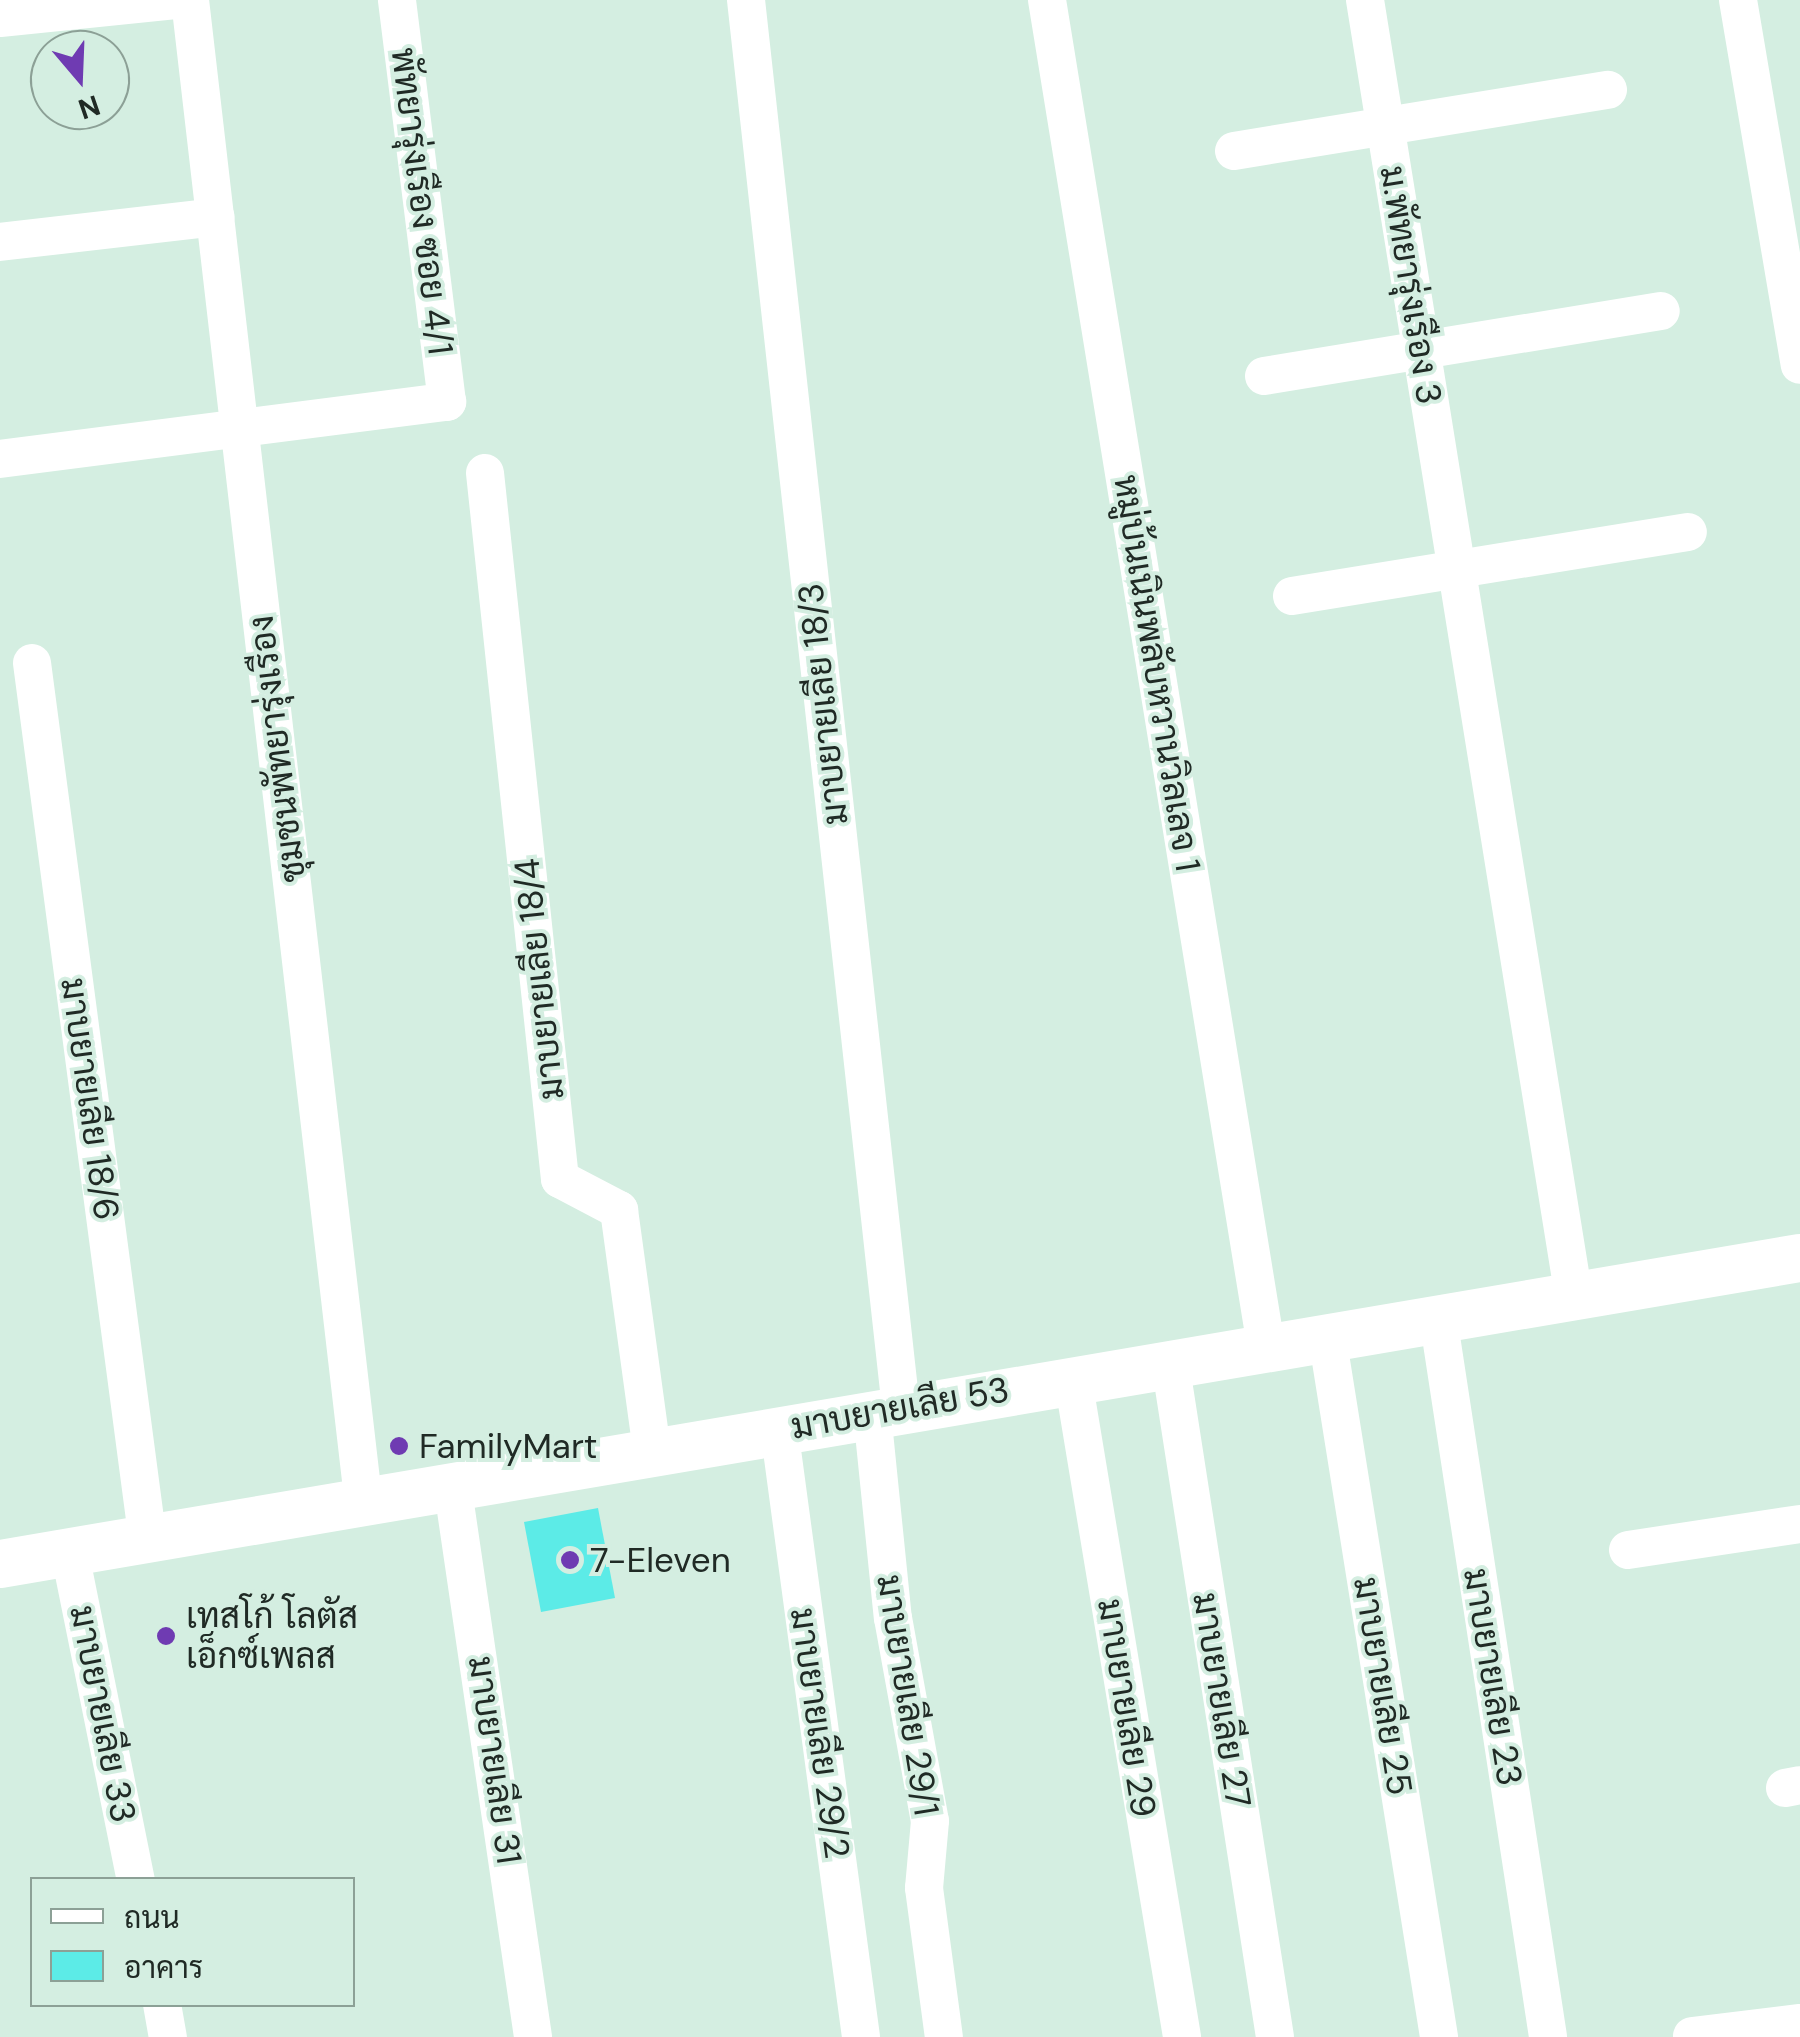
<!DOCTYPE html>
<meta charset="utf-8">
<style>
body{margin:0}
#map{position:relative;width:1800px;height:2037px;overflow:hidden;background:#d4eee1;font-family:"DM Sans",Sarabun,sans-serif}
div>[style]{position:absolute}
.building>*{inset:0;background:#5cebe7}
.minor>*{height:38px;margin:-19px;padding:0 19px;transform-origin:19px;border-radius:19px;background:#fff}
.tertiary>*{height:48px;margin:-24px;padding:0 24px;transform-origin:24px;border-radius:24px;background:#fff}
.dots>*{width:28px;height:28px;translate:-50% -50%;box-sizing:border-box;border:5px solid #d4eee1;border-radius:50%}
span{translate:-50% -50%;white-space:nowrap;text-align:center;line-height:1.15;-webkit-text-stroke:8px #d4eee1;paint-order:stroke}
.street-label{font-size:35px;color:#202a25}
.poi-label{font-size:35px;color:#202a25}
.left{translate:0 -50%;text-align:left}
.legend{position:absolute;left:30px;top:1877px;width:325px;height:130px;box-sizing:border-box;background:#d4eee1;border:2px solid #8ca096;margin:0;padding:12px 18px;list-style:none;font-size:30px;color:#202a25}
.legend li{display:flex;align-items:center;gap:20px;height:50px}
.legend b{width:50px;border:2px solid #8ca096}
.north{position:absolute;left:30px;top:30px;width:100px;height:100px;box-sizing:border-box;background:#d4eee1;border:2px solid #8ca096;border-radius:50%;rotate:161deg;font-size:28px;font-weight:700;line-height:40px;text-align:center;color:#202a25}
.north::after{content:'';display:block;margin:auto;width:35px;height:45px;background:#6f3bb2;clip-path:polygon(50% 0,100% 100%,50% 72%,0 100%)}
</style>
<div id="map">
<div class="building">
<div style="clip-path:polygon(598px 1508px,615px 1598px,541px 1612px,524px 1522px)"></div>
</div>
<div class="minor">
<div style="left:190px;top:0;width:1508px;rotate:83.41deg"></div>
<div style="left:746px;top:0;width:1417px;rotate:83.72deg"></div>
<div style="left:1047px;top:0;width:1364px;rotate:80.76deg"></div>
<div style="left:1365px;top:0;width:1314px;rotate:80.85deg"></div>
<div style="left:1738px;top:0;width:370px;rotate:80.4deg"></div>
<div style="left:0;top:18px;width:179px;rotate:-5.8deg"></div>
<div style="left:1234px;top:151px;width:379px;rotate:-9.3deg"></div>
<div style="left:0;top:242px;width:217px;rotate:-6.6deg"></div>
<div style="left:1264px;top:376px;width:402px;rotate:-9.3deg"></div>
<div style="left:0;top:459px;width:451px;rotate:-7.3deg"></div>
<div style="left:447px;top:402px;width:405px;rotate:-97.1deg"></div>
<div style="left:485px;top:473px;width:710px;rotate:83.94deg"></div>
<div style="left:560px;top:1179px;width:67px;rotate:27.7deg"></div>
<div style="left:619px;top:1210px;width:242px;rotate:82.2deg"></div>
<div style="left:1292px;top:596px;width:401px;rotate:-9.2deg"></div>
<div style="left:32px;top:663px;width:879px;rotate:82.48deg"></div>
<div style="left:1438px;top:1317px;width:728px;rotate:81.31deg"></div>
<div style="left:1327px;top:1336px;width:710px;rotate:80.92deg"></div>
<div style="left:1170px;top:1362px;width:683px;rotate:81.16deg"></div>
<div style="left:1073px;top:1379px;width:667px;rotate:80.59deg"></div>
<div style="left:872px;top:1413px;width:206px;rotate:84.2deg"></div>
<div style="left:893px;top:1618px;width:206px;rotate:79.7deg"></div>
<div style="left:930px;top:1821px;width:67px;rotate:95.1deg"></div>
<div style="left:924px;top:1888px;width:150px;rotate:82.4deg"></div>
<div style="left:779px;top:1428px;width:614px;rotate:82.33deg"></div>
<div style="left:452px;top:1483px;width:560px;rotate:81.68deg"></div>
<div style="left:69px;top:1549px;width:338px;rotate:78.6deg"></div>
<div style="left:1628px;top:1550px;width:174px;rotate:-8.6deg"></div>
<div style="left:1785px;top:1788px;width:15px;rotate:-11deg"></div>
<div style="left:162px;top:2004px;width:34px;rotate:80deg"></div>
<div style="left:1692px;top:2036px;width:109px;rotate:-6.9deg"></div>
</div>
<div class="tertiary">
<div style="left:0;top:1564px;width:1826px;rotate:-9.65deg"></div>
</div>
<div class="dots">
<div style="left:399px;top:1446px;background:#6f3bb2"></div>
<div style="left:570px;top:1560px;background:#6f3bb2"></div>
<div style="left:166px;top:1636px;background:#6f3bb2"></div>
</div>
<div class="street-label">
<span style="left:422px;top:201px;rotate:83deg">พัทยารุ่งเรือง ซอย 4/1</span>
<span style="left:1411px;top:285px;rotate:81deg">ม.พัทยารุ่งเรือง 3</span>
<span style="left:1157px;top:673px;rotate:81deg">หมู่บ้นเนินพลับหวานวิลเลจ 1</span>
<span style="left:823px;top:704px;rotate:-96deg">มาบยายเลีย 18/3</span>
<span style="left:277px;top:749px;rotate:-97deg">ชุมชนพัทยารุ่งเรือง</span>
<span style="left:539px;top:979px;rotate:-96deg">มาบยายเลีย 18/4</span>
<span style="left:90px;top:1099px;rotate:82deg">มาบยายเลีย 18/6</span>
<span style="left:900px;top:1408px;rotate:-10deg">มาบยายเลีย 53</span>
<span style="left:1493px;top:1677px;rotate:81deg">มาบยายเลีย 23</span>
<span style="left:1383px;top:1686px;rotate:81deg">มาบยายเลีย 25</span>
<span style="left:908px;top:1695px;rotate:81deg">มาบยายเลีย 29/1</span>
<span style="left:1222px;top:1700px;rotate:81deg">มาบยายเลีย 27</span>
<span style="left:1127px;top:1708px;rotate:81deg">มาบยายเลีย 29</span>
<span style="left:103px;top:1714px;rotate:79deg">มาบยายเลีย 33</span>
<span style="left:820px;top:1733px;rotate:82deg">มาบยายเลีย 29/2</span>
<span style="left:495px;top:1760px;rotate:82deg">มาบยายเลีย 31</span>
</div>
<div class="poi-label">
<span class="left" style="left:419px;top:1446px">FamilyMart</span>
<span class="left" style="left:590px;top:1560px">7-Eleven</span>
<span class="left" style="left:186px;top:1636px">เทสโก้ โลตัส<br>เอ็กซ์เพลส</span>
</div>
<ul class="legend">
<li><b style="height:12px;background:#fff"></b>ถนน</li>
<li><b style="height:28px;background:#5cebe7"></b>อาคาร</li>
</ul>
<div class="north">N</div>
</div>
